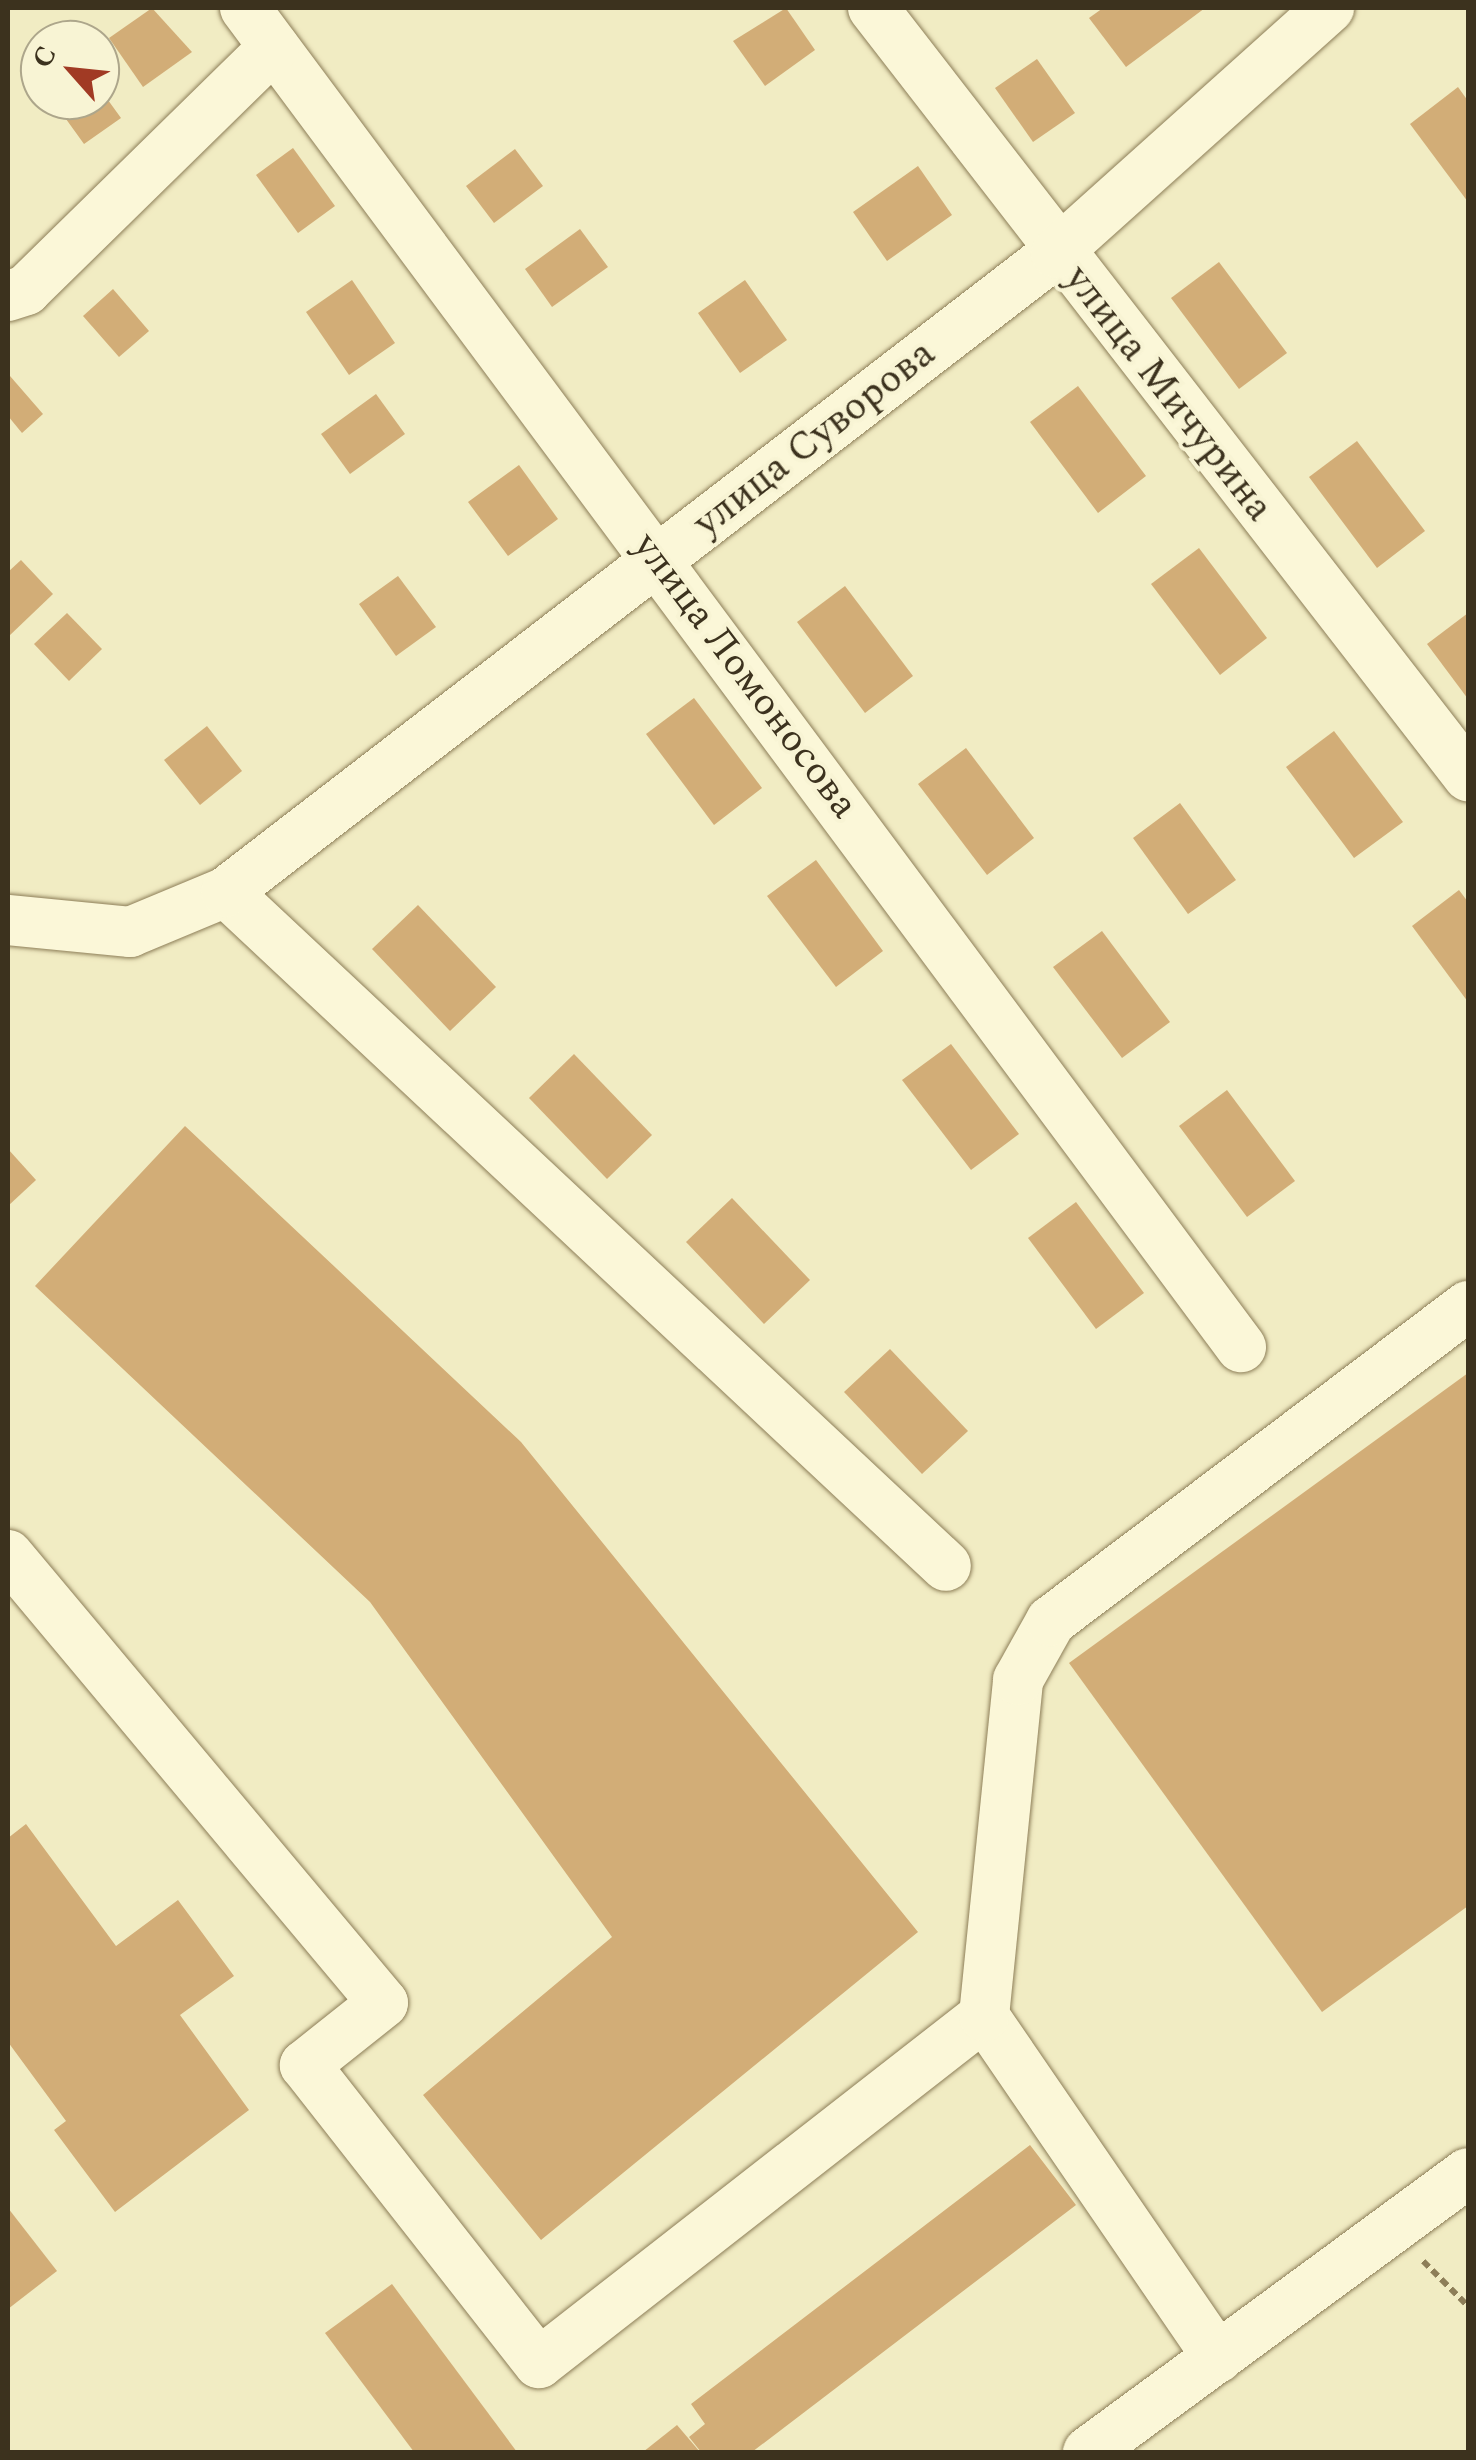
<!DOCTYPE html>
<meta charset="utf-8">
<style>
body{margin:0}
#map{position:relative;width:1476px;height:2460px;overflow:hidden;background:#f1ecc3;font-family:Spectral,serif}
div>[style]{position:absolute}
.building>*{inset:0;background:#d2ad77}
.path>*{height:6px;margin-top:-3px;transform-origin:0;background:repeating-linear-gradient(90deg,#8d7e58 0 8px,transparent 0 13px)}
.roads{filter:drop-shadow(0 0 2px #8d7e58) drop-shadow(0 0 2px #8d7e58)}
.minor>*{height:50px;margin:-25px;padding:0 25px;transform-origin:25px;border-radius:25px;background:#fbf7d8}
span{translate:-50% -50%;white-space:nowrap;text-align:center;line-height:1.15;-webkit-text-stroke:8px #f8f4d4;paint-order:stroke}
.street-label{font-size:40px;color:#3c321e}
.frame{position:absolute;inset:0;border:10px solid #3c321e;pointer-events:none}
.north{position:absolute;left:20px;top:20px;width:100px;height:100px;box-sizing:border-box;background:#f8f4d4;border:2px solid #ada68b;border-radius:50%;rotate:297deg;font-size:28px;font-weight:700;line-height:40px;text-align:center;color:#3c321e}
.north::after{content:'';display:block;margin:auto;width:35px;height:45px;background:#a13a24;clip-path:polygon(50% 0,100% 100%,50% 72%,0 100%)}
</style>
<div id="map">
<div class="building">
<div style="clip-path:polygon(152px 8px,192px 52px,143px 87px,109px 38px)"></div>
<div style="clip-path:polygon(786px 8px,815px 50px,765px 86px,733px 41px)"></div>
<div style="clip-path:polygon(1103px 8px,1205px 8px,1126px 67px,1089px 18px)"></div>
<div style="clip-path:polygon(1037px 59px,1075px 113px,1033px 142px,995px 88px)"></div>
<div style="clip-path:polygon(1458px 87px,1468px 101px,1468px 202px,1410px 124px)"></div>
<div style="clip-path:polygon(100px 89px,121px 118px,84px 144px,53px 101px,100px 100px)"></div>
<div style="clip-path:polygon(293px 148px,335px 206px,298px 233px,256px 175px)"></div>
<div style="clip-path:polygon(515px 149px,543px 186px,494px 223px,466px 186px)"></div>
<div style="clip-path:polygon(918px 166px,952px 215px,887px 261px,853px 212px)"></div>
<div style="clip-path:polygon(580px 229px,608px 267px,552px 307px,525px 269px)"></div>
<div style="clip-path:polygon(1219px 262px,1287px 353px,1239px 389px,1171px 298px)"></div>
<div style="clip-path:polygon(352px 280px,395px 343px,349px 375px,306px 312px)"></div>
<div style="clip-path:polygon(745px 280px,787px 340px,740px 373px,698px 313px)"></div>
<div style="clip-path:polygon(113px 289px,149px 331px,119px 357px,83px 316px)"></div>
<div style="clip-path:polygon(10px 376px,43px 414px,22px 433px,8px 416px)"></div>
<div style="clip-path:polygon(1078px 386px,1146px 476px,1098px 513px,1030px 422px)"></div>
<div style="clip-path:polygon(376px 394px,405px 434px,350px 474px,321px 434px)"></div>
<div style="clip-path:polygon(1357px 441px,1425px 531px,1377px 568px,1309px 477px)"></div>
<div style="clip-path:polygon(519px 465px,558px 519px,508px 556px,468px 502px)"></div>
<div style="clip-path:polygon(1199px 548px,1267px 638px,1220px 675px,1151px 584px)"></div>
<div style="clip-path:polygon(21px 560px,53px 594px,8px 637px,8px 572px)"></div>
<div style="clip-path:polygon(398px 576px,436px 627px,396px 656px,359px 604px)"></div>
<div style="clip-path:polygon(845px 586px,913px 676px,865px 713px,797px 622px)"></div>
<div style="clip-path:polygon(67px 613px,102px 649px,69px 681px,34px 644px)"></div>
<div style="clip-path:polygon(1468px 613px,1468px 699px,1427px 644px)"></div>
<div style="clip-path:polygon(694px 698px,762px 788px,714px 825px,646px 734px)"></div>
<div style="clip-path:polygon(207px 726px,242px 771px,200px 805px,164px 760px)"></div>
<div style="clip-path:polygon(1334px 731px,1403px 822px,1354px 858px,1286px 767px)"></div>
<div style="clip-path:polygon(966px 748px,1034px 838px,987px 875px,918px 784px)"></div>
<div style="clip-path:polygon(1180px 803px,1236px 880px,1188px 914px,1133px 838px)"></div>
<div style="clip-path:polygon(816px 860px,883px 951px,836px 987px,767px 896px)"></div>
<div style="clip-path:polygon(1459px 890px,1468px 902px,1468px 1002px,1412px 926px)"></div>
<div style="clip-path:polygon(418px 905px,496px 987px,450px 1031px,372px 949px)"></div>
<div style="clip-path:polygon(1102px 931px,1170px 1022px,1122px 1058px,1053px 967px)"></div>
<div style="clip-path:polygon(951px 1044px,1019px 1134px,971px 1170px,902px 1080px)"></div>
<div style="clip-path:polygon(574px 1054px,652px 1135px,607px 1179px,529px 1098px)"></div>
<div style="clip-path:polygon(1227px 1090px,1295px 1181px,1247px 1217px,1179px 1126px)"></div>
<div style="clip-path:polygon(185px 1126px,521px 1442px,918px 1932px,541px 2240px,423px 2095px,612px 1937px,370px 1602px,35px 1286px)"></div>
<div style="clip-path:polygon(8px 1149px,36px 1180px,8px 1206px)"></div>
<div style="clip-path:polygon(732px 1198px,810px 1280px,764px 1324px,686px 1242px)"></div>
<div style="clip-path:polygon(1076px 1202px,1144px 1293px,1096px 1329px,1028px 1238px)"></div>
<div style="clip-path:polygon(890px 1349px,968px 1431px,922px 1474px,844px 1392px)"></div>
<div style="clip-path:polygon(1468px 1373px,1468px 1906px,1322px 2012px,1069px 1663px)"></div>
<div style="clip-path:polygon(26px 1824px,116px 1946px,178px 1900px,234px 1976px,180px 2015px,249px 2110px,115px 2212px,54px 2130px,66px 2121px,8px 2042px,8px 1838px)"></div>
<div style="clip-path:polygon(1030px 2145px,1076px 2205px,752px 2452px,701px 2452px,689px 2437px,705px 2424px,691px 2404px)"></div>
<div style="clip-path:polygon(8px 2208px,57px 2271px,8px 2309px)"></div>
<div style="clip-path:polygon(392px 2284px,517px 2452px,414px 2452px,325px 2333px)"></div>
<div style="clip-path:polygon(677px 2425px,700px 2452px,643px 2452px)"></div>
</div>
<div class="path">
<div style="left:1423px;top:2261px;width:64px;rotate:45deg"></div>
</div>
<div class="roads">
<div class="minor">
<div style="left:245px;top:8px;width:1669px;rotate:53.36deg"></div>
<div style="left:873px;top:8px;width:972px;rotate:52.23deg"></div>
<div style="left:8px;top:296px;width:19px;rotate:-18deg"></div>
<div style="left:26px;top:290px;width:347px;rotate:-44.4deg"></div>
<div style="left:226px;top:892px;width:986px;rotate:43.11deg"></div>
<div style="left:8px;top:920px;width:123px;rotate:5.6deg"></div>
<div style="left:130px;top:932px;width:104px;rotate:-22.6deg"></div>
<div style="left:226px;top:892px;width:1047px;rotate:-37.59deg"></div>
<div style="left:1056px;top:253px;width:367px;rotate:-41.9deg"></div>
<div style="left:8px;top:1555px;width:584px;rotate:50.07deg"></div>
<div style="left:383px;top:2003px;width:100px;rotate:141.5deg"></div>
<div style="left:305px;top:2065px;width:379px;rotate:51.9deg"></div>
<div style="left:539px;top:2363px;width:564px;rotate:-37.95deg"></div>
<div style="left:984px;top:2016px;width:414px;rotate:55.6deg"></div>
<div style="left:984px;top:2016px;width:338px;rotate:-84.2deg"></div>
<div style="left:1018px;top:1680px;width:68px;rotate:-60.8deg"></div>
<div style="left:1051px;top:1621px;width:523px;rotate:-37.07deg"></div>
<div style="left:1088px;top:2452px;width:471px;rotate:-36.3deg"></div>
</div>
</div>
<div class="street-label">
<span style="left:1168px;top:394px;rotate:52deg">улица Мичурина</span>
<span style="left:815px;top:439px;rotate:-38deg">улица Суворова</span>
<span style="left:745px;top:676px;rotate:53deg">улица Ломоносова</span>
</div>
<div class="frame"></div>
<div class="north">С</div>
</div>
